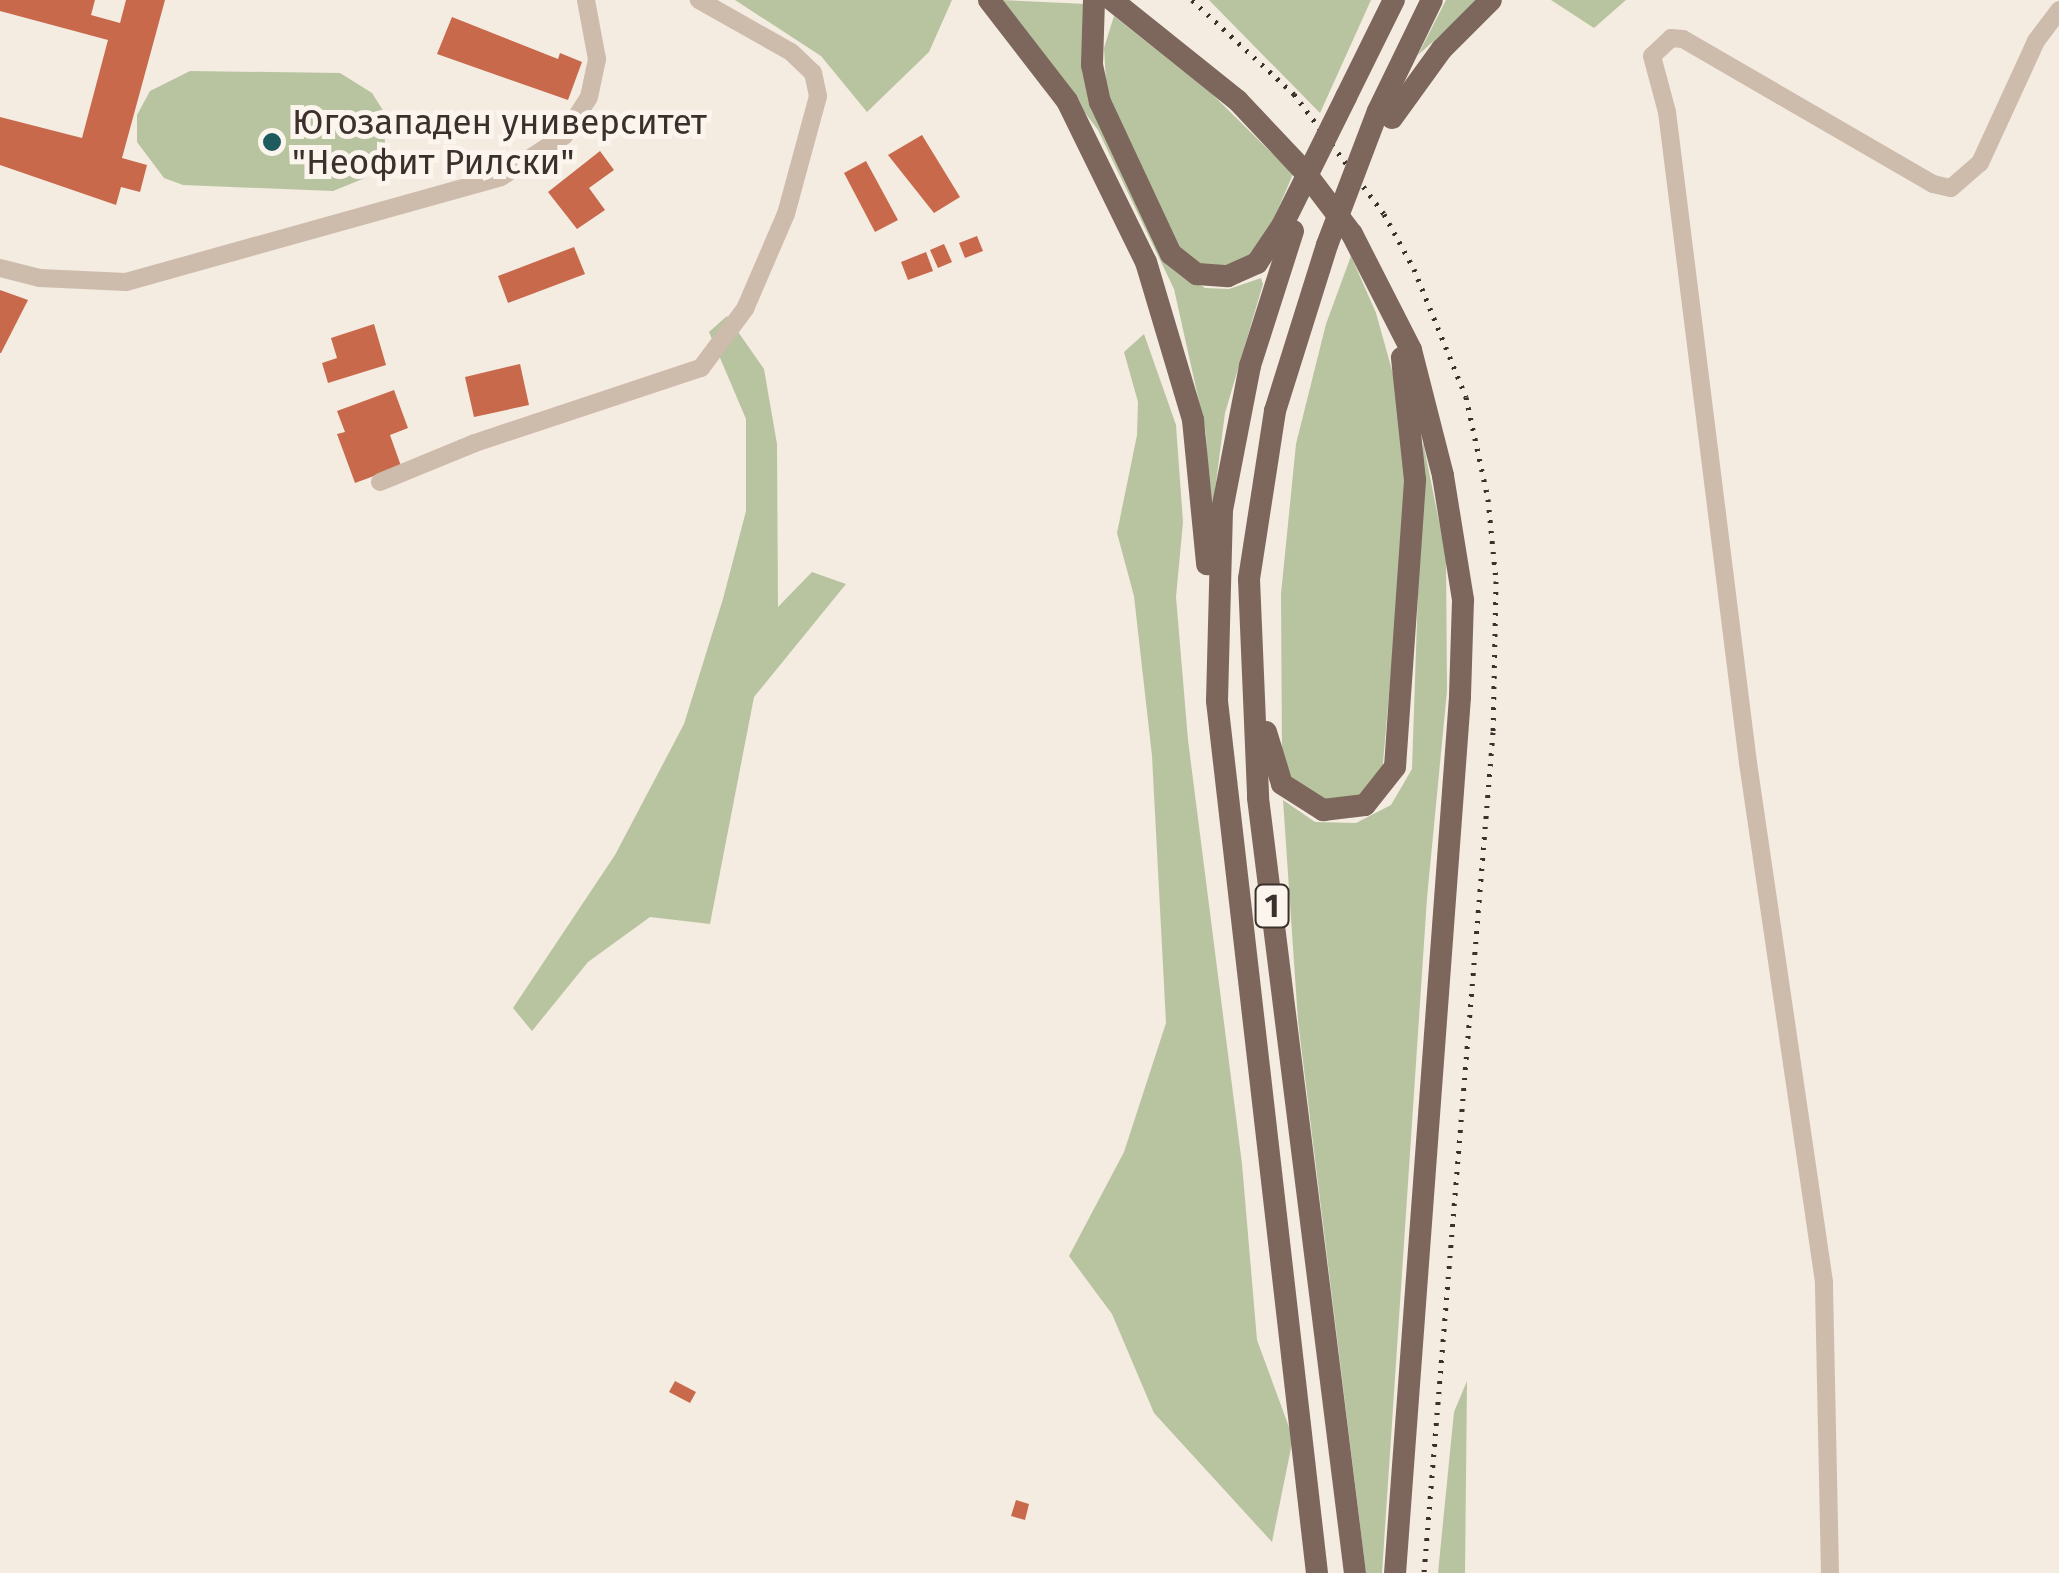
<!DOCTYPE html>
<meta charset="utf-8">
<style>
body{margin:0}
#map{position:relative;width:2059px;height:1573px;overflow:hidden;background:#f4ebe1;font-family:"Fira Sans",sans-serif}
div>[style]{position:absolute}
.green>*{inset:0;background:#b8c4a0}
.building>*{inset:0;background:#c8694b}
.minor>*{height:18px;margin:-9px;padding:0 9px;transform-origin:9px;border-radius:9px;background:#cdbbac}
.major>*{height:22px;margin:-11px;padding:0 11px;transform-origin:11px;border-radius:11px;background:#7d675c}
.rail>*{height:5px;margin-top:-2.5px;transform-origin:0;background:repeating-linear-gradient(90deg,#3b302b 0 2.5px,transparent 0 10.5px)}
.major-bridge>*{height:22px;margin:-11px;padding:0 11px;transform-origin:11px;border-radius:11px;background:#7d675c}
.dots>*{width:28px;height:28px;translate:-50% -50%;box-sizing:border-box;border:5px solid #fbf5ee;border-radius:50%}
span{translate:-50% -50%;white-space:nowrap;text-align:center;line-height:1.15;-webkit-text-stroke:10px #fbf5ee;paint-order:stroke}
.shield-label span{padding:2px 8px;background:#fbf5ee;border:2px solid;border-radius:8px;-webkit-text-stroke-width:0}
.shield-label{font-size:32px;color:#3b302b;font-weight:700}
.poi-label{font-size:35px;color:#3b302b}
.left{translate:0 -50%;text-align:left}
</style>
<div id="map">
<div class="green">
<div style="clip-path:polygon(735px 0,952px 0,929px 52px,867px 112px,821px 56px)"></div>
<div style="clip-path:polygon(1000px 0,1086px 4px,1083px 56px,1166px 262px,1205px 288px,1229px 289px,1261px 278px,1263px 284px,1225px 413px,1210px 529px,1206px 433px,1174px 289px,1098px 130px)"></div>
<div style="clip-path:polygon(1209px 0,1371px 0,1320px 113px)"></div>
<div style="clip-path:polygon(1446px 0,1480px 0,1418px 55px)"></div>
<div style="clip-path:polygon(1551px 0,1626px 0,1594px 28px)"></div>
<div style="clip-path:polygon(1114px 16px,1212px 94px,1293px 174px,1261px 249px,1217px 271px,1188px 260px,1172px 237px,1107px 98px,1104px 48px)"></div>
<div style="clip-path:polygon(190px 71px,340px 73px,372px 93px,384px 112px,385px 149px,365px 178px,333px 191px,183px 185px,164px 178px,137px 142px,137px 115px,150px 91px)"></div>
<div style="clip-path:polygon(1351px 256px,1376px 313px,1398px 392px,1407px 492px,1382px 774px,1364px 798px,1337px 805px,1294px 784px,1282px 751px,1281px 594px,1296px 444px,1326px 324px)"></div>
<div style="clip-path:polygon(727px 316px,764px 369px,777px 444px,778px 607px,812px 572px,846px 584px,754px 697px,710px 924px,650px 917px,588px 962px,532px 1031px,513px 1008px,615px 855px,684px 724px,723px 599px,746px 511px,746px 419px,709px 332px)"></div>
<div style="clip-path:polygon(1144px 334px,1176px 425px,1183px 522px,1176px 597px,1188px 740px,1242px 1164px,1257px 1340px,1293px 1438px,1272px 1542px,1154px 1413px,1112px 1314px,1069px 1256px,1124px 1152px,1166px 1023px,1152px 756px,1134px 596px,1117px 533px,1137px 435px,1138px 402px,1124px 352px)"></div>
<div style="clip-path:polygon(1423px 442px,1446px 556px,1447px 691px,1427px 898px,1382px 1573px,1366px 1573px,1298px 1021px,1283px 800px,1315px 822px,1356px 823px,1391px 805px,1412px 769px)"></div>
<div style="clip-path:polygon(1467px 1381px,1465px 1573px,1438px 1573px,1454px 1412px)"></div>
</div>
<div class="building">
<div style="clip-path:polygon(0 0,95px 0,91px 15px,120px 23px,126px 0,165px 0,122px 158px,147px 165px,140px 192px,121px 187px,116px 205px,0 165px,0 117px,82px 138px,108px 40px,0 11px)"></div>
<div style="clip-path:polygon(452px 17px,558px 59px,560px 53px,582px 62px,568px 100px,437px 54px)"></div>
<div style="clip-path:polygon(922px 135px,960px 197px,934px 213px,888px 155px)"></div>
<div style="clip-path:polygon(600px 151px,614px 170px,589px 188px,605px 210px,577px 229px,548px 192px)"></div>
<div style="clip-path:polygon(866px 161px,898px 220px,875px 232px,844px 173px)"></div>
<div style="clip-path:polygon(977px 236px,983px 251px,965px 258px,959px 243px)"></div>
<div style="clip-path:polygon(944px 244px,952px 262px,938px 268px,930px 250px)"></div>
<div style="clip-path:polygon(574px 247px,585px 274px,508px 303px,498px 276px)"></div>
<div style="clip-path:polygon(926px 252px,933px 271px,908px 280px,901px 262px)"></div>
<div style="clip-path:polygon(0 290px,28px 300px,1px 353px,0 353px)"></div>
<div style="clip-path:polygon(374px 324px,386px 365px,328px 383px,322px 363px,337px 358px,331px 338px)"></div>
<div style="clip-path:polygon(520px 364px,529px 405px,474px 417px,465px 377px)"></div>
<div style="clip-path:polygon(394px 390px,408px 428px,390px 435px,401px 466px,355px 483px,337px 434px,345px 432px,337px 411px)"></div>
<div style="clip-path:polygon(675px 1381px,696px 1392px,690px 1403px,669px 1392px)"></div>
<div style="clip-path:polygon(1016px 1500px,1029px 1504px,1025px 1520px,1011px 1516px)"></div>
</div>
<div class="minor">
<div style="left:0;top:268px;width:41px;rotate:14deg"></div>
<div style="left:40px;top:278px;width:86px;rotate:2.7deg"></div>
<div style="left:126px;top:282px;width:389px;rotate:-15.6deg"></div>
<div style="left:501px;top:177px;width:75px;rotate:-33.1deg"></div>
<div style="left:564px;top:136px;width:46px;rotate:-57.3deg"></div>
<div style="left:589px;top:97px;width:39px;rotate:-78deg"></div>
<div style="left:597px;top:59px;width:60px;rotate:-100.6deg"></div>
<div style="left:380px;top:482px;width:103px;rotate:-22.3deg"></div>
<div style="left:475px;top:443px;width:238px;rotate:-18.4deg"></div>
<div style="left:701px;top:368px;width:74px;rotate:-53.3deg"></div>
<div style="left:745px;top:309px;width:103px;rotate:-66.7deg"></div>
<div style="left:786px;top:214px;width:122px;rotate:-74.8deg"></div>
<div style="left:818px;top:96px;width:24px;rotate:-102deg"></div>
<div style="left:813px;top:73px;width:30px;rotate:-136deg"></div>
<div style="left:791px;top:52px;width:106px;rotate:-150.5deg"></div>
<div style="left:1830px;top:1573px;width:291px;rotate:-91.2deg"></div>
<div style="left:1824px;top:1282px;width:525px;rotate:-98.33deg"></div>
<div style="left:1748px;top:763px;width:656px;rotate:-97.09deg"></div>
<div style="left:1667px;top:112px;width:58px;rotate:-105deg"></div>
<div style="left:1652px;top:56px;width:26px;rotate:-43deg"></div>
<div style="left:1671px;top:38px;width:12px;rotate:5deg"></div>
<div style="left:1683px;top:39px;width:289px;rotate:30.1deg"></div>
<div style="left:1933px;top:184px;width:18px;rotate:13deg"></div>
<div style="left:1951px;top:188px;width:38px;rotate:-41deg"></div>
<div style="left:1980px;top:163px;width:134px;rotate:-65.3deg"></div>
<div style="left:2036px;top:41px;width:39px;rotate:-53deg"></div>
</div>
<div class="major">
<div style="left:989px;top:0;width:128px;rotate:52.3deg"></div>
<div style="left:1067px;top:101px;width:179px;rotate:63.9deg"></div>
<div style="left:1146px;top:262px;width:165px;rotate:73.4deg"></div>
<div style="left:1193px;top:420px;width:145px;rotate:84.4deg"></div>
<div style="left:1094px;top:0;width:65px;rotate:91.8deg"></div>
<div style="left:1092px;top:65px;width:38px;rotate:78deg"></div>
<div style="left:1100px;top:102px;width:168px;rotate:65deg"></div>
<div style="left:1171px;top:254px;width:33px;rotate:38deg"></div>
<div style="left:1197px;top:274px;width:31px;rotate:4deg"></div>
<div style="left:1228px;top:276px;width:32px;rotate:-24deg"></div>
<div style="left:1257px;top:263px;width:45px;rotate:-56deg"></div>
<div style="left:1112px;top:0;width:161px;rotate:38.7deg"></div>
<div style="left:1238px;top:101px;width:96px;rotate:46.7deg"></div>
<div style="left:1304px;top:171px;width:79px;rotate:52.7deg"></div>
<div style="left:1352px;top:234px;width:130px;rotate:63deg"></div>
<div style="left:1411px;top:350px;width:130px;rotate:75.7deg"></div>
<div style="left:1443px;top:476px;width:126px;rotate:80.8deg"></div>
<div style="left:1463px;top:600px;width:97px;rotate:91.8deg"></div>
<div style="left:1460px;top:697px;width:878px;rotate:94.24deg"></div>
<div style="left:1346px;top:97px;width:108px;rotate:-63.7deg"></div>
<div style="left:1378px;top:111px;width:123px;rotate:-64.1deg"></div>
<div style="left:1392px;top:118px;width:85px;rotate:-54.1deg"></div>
<div style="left:1442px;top:49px;width:69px;rotate:-45deg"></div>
<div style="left:1293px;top:231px;width:142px;rotate:107.7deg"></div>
<div style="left:1250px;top:366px;width:147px;rotate:101deg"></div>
<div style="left:1222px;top:510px;width:191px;rotate:91.5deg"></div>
<div style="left:1217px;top:701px;width:878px;rotate:83.46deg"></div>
<div style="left:1327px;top:245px;width:174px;rotate:107.4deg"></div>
<div style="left:1275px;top:411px;width:170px;rotate:98.8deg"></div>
<div style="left:1249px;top:579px;width:219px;rotate:87.6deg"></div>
<div style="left:1258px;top:798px;width:781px;rotate:82.87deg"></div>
<div style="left:1266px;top:732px;width:54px;rotate:72.9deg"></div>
<div style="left:1282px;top:784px;width:49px;rotate:32.4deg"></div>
<div style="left:1323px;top:810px;width:42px;rotate:-6.8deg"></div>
<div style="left:1365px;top:805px;width:48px;rotate:-51.7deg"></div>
<div style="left:1395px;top:767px;width:288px;rotate:-86deg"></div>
<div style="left:1415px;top:480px;width:123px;rotate:-96.1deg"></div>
</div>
<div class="rail">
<div style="left:1192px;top:0;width:139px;rotate:42.7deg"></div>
<div style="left:1294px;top:94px;width:150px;rotate:53.1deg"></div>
<div style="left:1384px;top:214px;width:63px;rotate:61.4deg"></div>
<div style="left:1414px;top:269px;width:138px;rotate:67.9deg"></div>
<div style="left:1466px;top:397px;width:104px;rotate:77.8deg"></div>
<div style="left:1488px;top:499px;width:82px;rotate:84.4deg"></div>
<div style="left:1496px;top:581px;width:151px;rotate:91.1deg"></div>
<div style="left:1493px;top:732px;width:844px;rotate:94.69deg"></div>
</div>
<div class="major-bridge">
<div style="left:1282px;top:226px;width:144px;rotate:-63.6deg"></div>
<div style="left:1327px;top:245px;width:143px;rotate:-69.2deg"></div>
</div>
<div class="dots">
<div style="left:272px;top:142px;background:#1f5a5e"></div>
</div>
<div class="shield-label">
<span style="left:1272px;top:906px">1</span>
</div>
<div class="poi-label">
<span class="left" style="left:292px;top:142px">Югозападен университет<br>"Неофит Рилски"</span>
</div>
</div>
